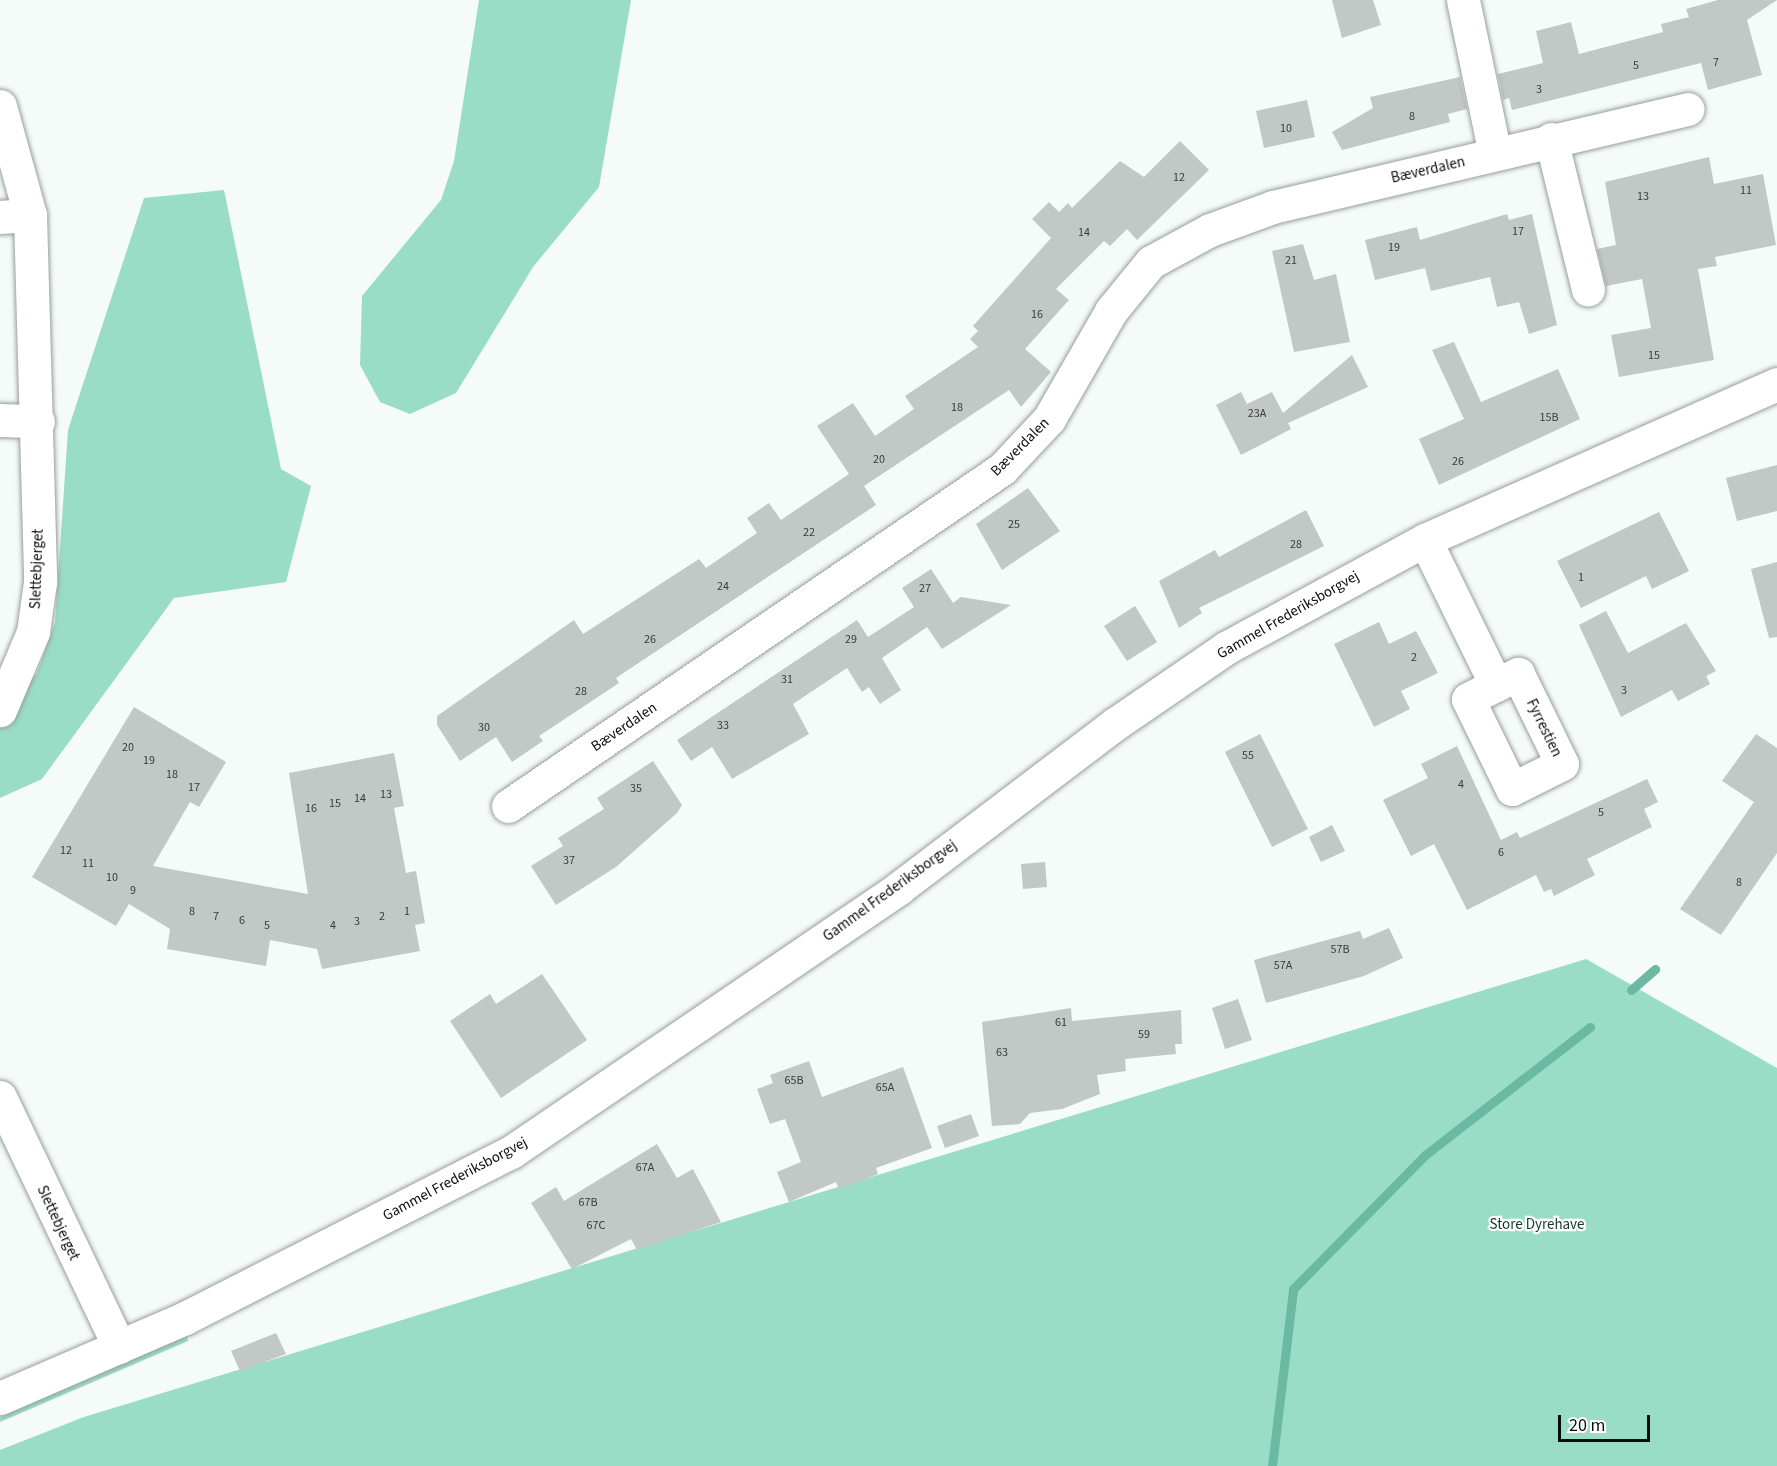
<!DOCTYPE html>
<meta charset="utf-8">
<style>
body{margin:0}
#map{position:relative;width:1777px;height:1466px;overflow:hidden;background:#f4fbf8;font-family:"Source Sans 3",sans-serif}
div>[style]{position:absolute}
.green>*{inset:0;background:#99ddc6}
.stream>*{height:9px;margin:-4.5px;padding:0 4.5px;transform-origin:4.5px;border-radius:4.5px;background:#6cb9a1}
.building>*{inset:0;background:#c1c8c6}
.roads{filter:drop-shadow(0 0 2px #979e9c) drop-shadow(0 0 2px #979e9c)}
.minor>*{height:33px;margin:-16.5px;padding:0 16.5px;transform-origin:16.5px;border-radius:16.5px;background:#fff}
.tertiary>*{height:33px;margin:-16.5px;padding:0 16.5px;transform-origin:16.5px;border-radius:16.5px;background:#fff}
span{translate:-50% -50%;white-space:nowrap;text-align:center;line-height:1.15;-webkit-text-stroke:4.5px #fff;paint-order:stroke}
.number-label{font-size:12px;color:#383b3a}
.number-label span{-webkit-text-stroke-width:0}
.street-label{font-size:15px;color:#0a0c0b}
.park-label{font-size:15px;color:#13372d}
.scale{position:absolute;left:1558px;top:1415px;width:92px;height:27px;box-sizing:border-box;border:3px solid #0a0c0b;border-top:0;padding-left:8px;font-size:18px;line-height:21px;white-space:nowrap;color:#0a0c0b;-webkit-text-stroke:4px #fff;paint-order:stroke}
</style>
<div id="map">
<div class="green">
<div style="clip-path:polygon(479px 0,631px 0,599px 187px,533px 267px,456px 393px,410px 414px,380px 402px,360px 365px,362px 296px,441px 200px,454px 161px)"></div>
<div style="clip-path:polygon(224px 190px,281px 469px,311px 486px,286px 582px,174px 598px,42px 779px,0 798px,0 721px,37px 673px,55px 622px,68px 430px,144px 198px)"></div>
<div style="clip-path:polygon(1586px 959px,1777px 1068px,1777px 1466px,0 1466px,0 1450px,84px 1417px)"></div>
<div style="clip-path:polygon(187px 1336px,188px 1341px,0 1422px,0 1417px)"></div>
</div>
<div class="stream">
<div style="left:1631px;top:990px;width:32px;rotate:-41deg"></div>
<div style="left:1272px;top:1466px;width:178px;rotate:-83.2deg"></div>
<div style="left:1293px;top:1289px;width:188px;rotate:-45.4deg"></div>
<div style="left:1425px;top:1155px;width:209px;rotate:-37.8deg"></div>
</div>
<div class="building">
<div style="clip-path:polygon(1332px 0,1373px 0,1381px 25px,1342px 38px)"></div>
<div style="clip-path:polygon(1718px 0,1777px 0,1747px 20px,1762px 75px,1708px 90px,1701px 63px,1512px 110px,1509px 98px,1503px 100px,1498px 74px,1543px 63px,1536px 31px,1571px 22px,1579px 54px,1663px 32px,1661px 24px,1689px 17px,1686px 9px)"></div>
<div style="clip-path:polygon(1460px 77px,1467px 109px,1448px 114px,1450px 122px,1342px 150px,1332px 132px,1373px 108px,1370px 97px)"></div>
<div style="clip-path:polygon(1307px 100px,1315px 137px,1264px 148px,1256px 111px)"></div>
<div style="clip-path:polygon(1180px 141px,1209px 170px,1137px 240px,1127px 229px,1110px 246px,1104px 241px,1056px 289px,1069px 300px,1025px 349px,1051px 372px,1021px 407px,1009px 390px,864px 486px,876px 505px,616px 678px,619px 683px,539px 736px,543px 741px,512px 762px,496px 737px,460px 761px,437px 725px,437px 716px,574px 620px,583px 634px,699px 559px,706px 568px,757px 533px,747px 518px,769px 503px,781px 520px,849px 474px,817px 426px,853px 403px,875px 436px,914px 409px,905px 396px,978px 347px,970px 339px,978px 331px,973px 326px,1051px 238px,1032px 219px,1049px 202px,1059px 212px,1068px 203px,1072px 208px,1120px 161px,1144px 177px)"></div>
<div style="clip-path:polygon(1709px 157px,1714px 184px,1763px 174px,1776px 245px,1715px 257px,1717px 266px,1698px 269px,1714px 360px,1619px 377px,1611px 335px,1651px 328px,1642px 279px,1606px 286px,1597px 249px,1616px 245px,1605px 182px)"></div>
<div style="clip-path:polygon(1507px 214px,1509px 220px,1532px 214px,1557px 325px,1529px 334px,1519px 302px,1497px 307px,1490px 277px,1431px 291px,1425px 268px,1375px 280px,1365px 240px,1417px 227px,1420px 240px)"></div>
<div style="clip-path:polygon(1303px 244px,1314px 280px,1336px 274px,1350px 342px,1294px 352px,1272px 251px)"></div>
<div style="clip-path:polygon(1454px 342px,1481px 402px,1558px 369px,1580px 419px,1439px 485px,1419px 439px,1464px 419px,1432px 350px)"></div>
<div style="clip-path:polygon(1352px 355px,1368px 387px,1288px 423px,1291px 429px,1241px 455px,1216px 405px,1241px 392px,1247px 404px,1272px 392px,1283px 413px)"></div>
<div style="clip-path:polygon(1777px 465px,1777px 511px,1737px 521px,1726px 478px)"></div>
<div style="clip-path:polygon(1028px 488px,1060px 531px,1002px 570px,976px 524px)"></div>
<div style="clip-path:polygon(1306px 510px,1324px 546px,1199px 608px,1202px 613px,1179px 628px,1159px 581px,1215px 550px,1219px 557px)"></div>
<div style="clip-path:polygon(1659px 512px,1689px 571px,1652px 589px,1646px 576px,1581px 608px,1557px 561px)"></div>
<div style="clip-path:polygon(1777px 562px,1777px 637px,1769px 638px,1751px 569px)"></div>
<div style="clip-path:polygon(931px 569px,953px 603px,961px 597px,1011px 605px,942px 649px,927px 627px,882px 658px,901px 690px,880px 704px,869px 687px,862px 692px,847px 668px,793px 704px,809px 734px,732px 779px,712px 747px,691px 761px,677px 740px,857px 620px,868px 637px,914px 607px,902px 588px)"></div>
<div style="clip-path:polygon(1135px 606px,1157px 642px,1127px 661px,1104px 626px)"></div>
<div style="clip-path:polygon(1606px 611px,1628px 653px,1686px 623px,1716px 671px,1706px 676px,1710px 684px,1678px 701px,1672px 690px,1621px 717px,1579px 625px)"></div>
<div style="clip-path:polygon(1379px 622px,1389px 644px,1416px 631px,1438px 673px,1401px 691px,1410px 709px,1374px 727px,1334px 644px)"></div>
<div style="clip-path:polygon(134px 707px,226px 762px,199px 807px,190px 802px,153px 866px,308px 894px,289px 773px,394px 753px,404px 806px,394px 808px,406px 873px,416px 871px,425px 923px,415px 925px,420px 951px,322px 969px,317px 949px,270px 940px,266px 966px,167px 949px,170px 929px,129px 904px,116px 926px,32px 877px)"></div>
<div style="clip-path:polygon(1260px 734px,1308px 829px,1272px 847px,1225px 752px)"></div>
<div style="clip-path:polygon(1756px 734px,1777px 748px,1777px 853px,1721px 935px,1680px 909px,1754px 802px,1722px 781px)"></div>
<div style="clip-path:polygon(1457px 746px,1501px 840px,1517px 832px,1520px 838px,1647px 779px,1658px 802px,1644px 809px,1652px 827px,1587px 859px,1595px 875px,1554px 896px,1551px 889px,1544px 892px,1536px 875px,1467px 910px,1434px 844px,1411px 856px,1383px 800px,1428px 778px,1421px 764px)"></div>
<div style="clip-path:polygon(653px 761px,682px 805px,677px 813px,616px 867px,556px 905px,531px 866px,563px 846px,558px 838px,604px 809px,597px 798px)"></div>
<div style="clip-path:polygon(1332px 825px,1345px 851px,1321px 862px,1309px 837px)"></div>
<div style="clip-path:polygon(1045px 862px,1047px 887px,1023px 889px,1021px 864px)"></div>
<div style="clip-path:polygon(1389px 928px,1403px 958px,1364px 976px,1266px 1003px,1254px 960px,1360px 931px,1363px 939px)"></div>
<div style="clip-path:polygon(542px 974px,587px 1040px,501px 1098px,450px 1021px,490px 994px,496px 1004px)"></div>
<div style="clip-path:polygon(1238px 999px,1252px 1040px,1225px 1049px,1212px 1008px)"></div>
<div style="clip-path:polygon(1071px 1008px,1072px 1021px,1181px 1010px,1182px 1044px,1175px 1044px,1176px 1054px,1125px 1059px,1126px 1071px,1097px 1075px,1100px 1094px,1062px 1109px,1030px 1113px,1020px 1124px,992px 1126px,982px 1022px)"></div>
<div style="clip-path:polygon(809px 1061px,822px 1097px,903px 1067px,932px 1148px,876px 1168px,878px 1174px,839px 1189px,836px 1182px,789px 1202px,777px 1172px,801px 1162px,785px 1119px,770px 1124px,757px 1089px,773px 1083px,770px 1075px)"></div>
<div style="clip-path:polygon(971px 1114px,979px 1136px,945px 1148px,937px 1126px)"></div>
<div style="clip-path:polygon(657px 1144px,677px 1178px,693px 1169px,721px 1222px,637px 1250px,631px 1239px,572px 1269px,531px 1203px,556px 1187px,564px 1201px)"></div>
<div style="clip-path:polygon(276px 1333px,286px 1354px,240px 1371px,231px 1351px)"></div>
</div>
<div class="roads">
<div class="minor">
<div style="left:1463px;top:0;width:157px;rotate:78.3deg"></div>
<div style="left:0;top:106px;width:113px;rotate:74.6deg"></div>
<div style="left:30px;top:215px;width:367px;rotate:88.4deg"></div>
<div style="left:40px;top:582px;width:50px;rotate:98deg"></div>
<div style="left:33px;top:632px;width:85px;rotate:112.9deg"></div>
<div style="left:1551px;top:139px;width:155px;rotate:76.2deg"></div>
<div style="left:0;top:217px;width:30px;rotate:-4deg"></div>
<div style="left:0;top:420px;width:38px;rotate:2deg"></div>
<div style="left:1425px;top:540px;width:161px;rotate:63.9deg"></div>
<div style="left:1496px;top:685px;width:25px;rotate:-27deg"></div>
<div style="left:1518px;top:674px;width:100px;rotate:63.9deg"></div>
<div style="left:1562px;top:764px;width:56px;rotate:153.4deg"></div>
<div style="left:1512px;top:789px;width:100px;rotate:-116.1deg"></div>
<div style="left:1468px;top:699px;width:31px;rotate:-27deg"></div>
<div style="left:508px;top:806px;width:598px;rotate:-34.3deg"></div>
<div style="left:1002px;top:469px;width:69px;rotate:-46.8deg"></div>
<div style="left:1049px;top:419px;width:125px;rotate:-60.1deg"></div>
<div style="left:1111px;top:311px;width:63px;rotate:-50.8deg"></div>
<div style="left:1151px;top:262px;width:67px;rotate:-28.5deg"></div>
<div style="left:1210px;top:230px;width:67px;rotate:-20.1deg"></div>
<div style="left:1273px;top:207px;width:426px;rotate:-13.3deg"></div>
<div style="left:0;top:1097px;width:277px;rotate:64.5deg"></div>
</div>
<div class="tertiary">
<div style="left:0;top:1398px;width:202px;rotate:-23.4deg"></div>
<div style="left:185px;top:1318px;width:366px;rotate:-27deg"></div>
<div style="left:511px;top:1152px;width:469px;rotate:-34.2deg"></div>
<div style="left:899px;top:888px;width:271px;rotate:-37.2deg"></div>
<div style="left:1115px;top:724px;width:135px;rotate:-34.4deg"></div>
<div style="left:1226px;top:648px;width:226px;rotate:-28.5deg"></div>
<div style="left:1425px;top:540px;width:385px;rotate:-23.9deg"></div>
</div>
</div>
<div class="number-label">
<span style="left:1716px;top:63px">7</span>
<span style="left:1636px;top:66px">5</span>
<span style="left:1539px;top:90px">3</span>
<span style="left:1412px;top:117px">8</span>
<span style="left:1286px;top:129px">10</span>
<span style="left:1179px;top:178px">12</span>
<span style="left:1746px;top:191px">11</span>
<span style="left:1643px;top:197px">13</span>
<span style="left:1518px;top:232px">17</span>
<span style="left:1084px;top:233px">14</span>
<span style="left:1394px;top:248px">19</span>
<span style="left:1291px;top:261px">21</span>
<span style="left:1037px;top:315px">16</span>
<span style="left:1654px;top:356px">15</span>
<span style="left:957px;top:408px">18</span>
<span style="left:1257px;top:414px">23A</span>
<span style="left:1549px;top:418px">15B</span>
<span style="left:879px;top:460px">20</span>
<span style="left:1458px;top:462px">26</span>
<span style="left:1014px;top:525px">25</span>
<span style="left:809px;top:533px">22</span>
<span style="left:1296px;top:545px">28</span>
<span style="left:1581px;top:578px">1</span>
<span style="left:723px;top:587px">24</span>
<span style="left:925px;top:589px">27</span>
<span style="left:650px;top:640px">26</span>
<span style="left:851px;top:640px">29</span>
<span style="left:1414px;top:658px">2</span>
<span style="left:787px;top:680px">31</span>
<span style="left:1624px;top:691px">3</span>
<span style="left:581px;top:692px">28</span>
<span style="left:723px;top:726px">33</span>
<span style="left:484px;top:728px">30</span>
<span style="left:128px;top:748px">20</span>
<span style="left:1248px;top:756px">55</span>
<span style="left:149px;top:761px">19</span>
<span style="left:172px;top:775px">18</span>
<span style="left:1461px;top:785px">4</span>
<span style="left:194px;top:788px">17</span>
<span style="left:636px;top:789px">35</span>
<span style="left:386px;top:795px">13</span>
<span style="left:360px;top:799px">14</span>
<span style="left:335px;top:804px">15</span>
<span style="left:311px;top:809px">16</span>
<span style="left:1601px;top:813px">5</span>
<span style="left:66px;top:851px">12</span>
<span style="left:1501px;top:853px">6</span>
<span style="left:569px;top:861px">37</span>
<span style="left:88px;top:864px">11</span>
<span style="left:112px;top:878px">10</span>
<span style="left:1739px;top:883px">8</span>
<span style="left:133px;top:891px">9</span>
<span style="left:192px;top:912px">8</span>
<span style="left:407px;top:912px">1</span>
<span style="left:216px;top:917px">7</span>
<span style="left:382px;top:917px">2</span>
<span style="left:242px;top:921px">6</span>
<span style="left:357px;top:922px">3</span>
<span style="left:267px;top:926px">5</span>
<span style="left:333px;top:926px">4</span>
<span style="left:1340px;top:950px">57B</span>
<span style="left:1283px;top:966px">57A</span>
<span style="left:1061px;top:1023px">61</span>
<span style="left:1144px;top:1035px">59</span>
<span style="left:1002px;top:1053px">63</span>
<span style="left:794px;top:1081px">65B</span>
<span style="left:885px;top:1088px">65A</span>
<span style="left:645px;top:1168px">67A</span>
<span style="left:588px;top:1203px">67B</span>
<span style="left:596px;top:1226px">67C</span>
</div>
<div class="street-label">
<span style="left:1428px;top:170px;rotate:-13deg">Bæverdalen</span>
<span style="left:1020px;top:447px;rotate:-45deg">Bæverdalen</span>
<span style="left:37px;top:569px;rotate:-88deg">Slettebjerget</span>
<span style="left:1288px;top:615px;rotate:-30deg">Gammel Frederiksborgvej</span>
<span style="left:624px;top:727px;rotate:-34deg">Bæverdalen</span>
<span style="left:1544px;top:728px;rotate:64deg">Fyrrestien</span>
<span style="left:890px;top:891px;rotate:-36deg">Gammel Frederiksborgvej</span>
<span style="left:455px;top:1179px;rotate:-28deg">Gammel Frederiksborgvej</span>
<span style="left:58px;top:1223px;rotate:65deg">Slettebjerget</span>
</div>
<div class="park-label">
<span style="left:1537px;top:1225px">Store Dyrehave</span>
</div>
<div class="scale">20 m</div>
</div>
